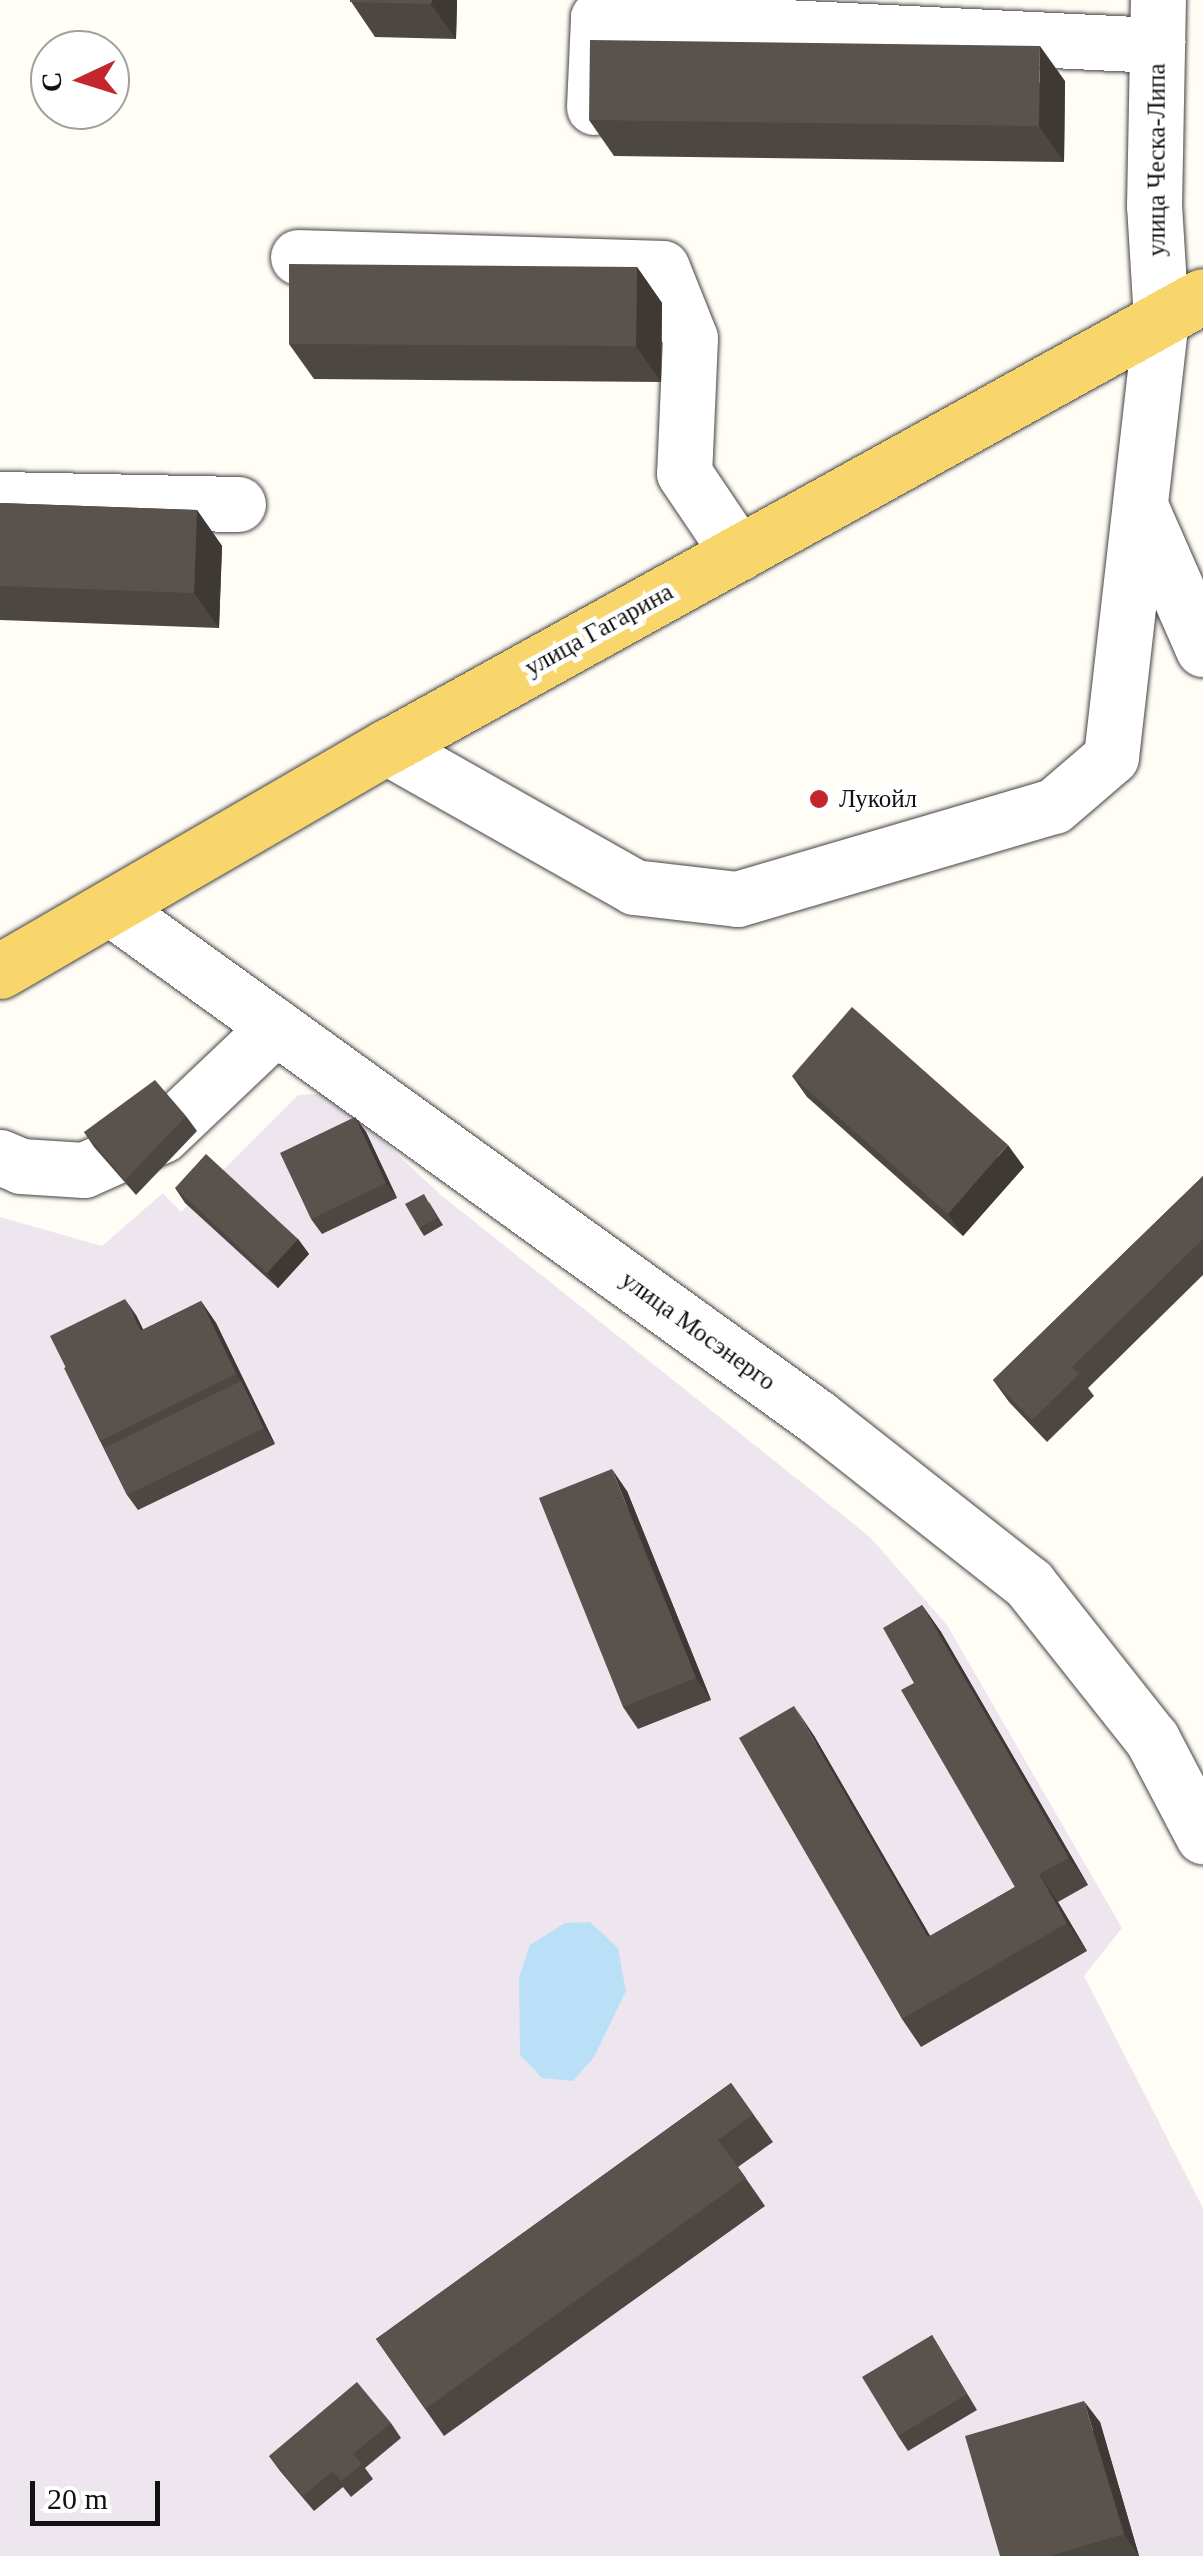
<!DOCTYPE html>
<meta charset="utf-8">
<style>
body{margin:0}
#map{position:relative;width:1203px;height:2556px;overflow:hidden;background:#fffdf5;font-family:Georgia,serif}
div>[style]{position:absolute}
.industrial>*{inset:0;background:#eee6ef}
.water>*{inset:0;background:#b9e0f7}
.roads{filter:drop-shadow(0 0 2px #444) drop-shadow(0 0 2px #444)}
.minor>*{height:55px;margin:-27.5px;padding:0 27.5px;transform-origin:27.5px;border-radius:27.5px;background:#fff}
.major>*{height:55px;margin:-27.5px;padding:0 27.5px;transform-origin:27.5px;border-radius:27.5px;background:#f9d66b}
.wall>*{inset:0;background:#4d4742}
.shaded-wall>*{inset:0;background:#3f3936}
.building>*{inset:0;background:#5a524d}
.dots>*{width:28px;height:28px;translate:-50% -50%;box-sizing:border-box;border:5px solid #fff;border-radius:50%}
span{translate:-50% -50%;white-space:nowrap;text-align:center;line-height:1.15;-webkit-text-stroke:10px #fff;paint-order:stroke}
.street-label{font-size:25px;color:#111}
.poi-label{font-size:25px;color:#111}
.left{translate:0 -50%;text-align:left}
.north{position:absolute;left:30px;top:30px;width:100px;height:100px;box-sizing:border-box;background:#fff;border:2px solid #a0a0a0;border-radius:50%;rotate:266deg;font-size:28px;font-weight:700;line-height:40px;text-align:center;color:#111}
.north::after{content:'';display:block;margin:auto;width:35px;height:45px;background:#c4262e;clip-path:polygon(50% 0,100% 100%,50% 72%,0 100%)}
.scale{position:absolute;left:30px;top:2481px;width:130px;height:45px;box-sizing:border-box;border:5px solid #111;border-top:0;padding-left:12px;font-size:30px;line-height:35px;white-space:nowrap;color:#111;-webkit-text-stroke:8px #fff;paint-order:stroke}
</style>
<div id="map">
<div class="industrial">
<div style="clip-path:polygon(331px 1093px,441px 1195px,870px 1537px,947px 1625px,1122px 1928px,1084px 1976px,1203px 2208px,1203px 2556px,0 2556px,0 1217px,102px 1246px,163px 1193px,181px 1212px,298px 1095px)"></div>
</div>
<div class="water">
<div style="clip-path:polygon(590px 1922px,618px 1948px,626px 1991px,594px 2057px,573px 2081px,542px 2078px,520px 2055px,519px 1978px,530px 1945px,565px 1923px)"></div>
</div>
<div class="roads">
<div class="minor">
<div style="left:594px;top:107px;width:89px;rotate:-87.4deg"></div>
<div style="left:598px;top:18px;width:560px;rotate:2.77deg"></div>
<div style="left:298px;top:257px;width:364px;rotate:1.7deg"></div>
<div style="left:662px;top:268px;width:75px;rotate:68.2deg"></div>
<div style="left:690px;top:338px;width:135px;rotate:92.5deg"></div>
<div style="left:684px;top:473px;width:97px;rotate:56deg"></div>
<div style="left:0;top:499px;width:238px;rotate:1.2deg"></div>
<div style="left:1142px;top:510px;width:152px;rotate:66.3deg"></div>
<div style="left:387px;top:747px;width:284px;rotate:29.5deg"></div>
<div style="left:634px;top:887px;width:104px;rotate:6.6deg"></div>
<div style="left:737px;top:899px;width:330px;rotate:-16.4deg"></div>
<div style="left:1054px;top:806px;width:75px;rotate:-40.7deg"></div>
<div style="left:1111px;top:757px;width:441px;rotate:-83.5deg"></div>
<div style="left:1161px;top:319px;width:113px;rotate:-93.5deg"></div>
<div style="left:1154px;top:206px;width:206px;rotate:-88.9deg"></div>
<div style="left:111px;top:908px;width:870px;rotate:35.79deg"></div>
<div style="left:817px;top:1417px;width:270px;rotate:38.2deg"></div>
<div style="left:1029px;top:1584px;width:198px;rotate:51.6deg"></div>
<div style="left:1152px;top:1739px;width:110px;rotate:62.3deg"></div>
<div style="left:0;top:1157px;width:23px;rotate:23deg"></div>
<div style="left:21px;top:1166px;width:63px;rotate:3.6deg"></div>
<div style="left:84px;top:1170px;width:85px;rotate:-24.2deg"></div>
<div style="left:162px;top:1135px;width:157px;rotate:-43.5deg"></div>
</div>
<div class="major">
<div style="left:0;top:971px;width:447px;rotate:-30.1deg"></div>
<div style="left:387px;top:747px;width:932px;rotate:-28.93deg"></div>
</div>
</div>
<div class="wall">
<div style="clip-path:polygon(350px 0,457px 0,456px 39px,375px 37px)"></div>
<div style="clip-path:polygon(1065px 81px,1064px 162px,614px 156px,589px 120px)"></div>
<div style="clip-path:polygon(637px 267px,662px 303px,661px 382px,314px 379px,289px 344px)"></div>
<div style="clip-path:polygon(0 503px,197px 510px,222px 546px,219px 628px,0 620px)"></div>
<div style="clip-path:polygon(792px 1076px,1024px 1167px,963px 1236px,807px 1097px)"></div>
<div style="clip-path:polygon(186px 1116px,197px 1131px,136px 1195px,94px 1147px,84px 1132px)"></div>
<div style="clip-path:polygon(355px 1117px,366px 1132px,397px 1198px,322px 1234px,311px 1219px)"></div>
<div style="clip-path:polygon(1203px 1176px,1203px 1275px,1088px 1388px,1094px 1396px,1047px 1442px,1009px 1402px,993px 1380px)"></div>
<div style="clip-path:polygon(175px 1188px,298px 1239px,309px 1254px,278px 1288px,185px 1203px)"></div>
<div style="clip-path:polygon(429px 1202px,443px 1225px,424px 1236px,419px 1228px)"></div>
<div style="clip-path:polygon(201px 1301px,216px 1323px,275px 1444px,138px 1510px,127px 1495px,100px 1441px,66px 1368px,136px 1315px,143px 1330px)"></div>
<div style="clip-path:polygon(627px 1491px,711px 1700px,638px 1729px,623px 1707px)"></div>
<div style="clip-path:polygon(922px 1605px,941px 1632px,1088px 1885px,1058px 1902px,1087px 1951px,921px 2047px,902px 2019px,813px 1734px,930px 1936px,1015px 1887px,914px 1683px)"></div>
<div style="clip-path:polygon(731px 2083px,773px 2142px,738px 2167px,765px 2206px,444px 2436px,376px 2339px)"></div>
<div style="clip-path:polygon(932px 2335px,977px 2410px,908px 2451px,898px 2436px)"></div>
<div style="clip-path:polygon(1100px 2422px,1139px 2556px,1000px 2556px)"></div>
<div style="clip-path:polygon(391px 2423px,401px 2438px,365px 2468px,373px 2479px,351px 2497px,343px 2487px,314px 2511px,280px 2471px,269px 2456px)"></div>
</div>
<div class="shaded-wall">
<div style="clip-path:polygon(432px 0,457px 0,456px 39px,431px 4px)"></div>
<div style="clip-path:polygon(1040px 46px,1065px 81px,1064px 162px,1039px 126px)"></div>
<div style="clip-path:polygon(637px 267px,662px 303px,661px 382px,636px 346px)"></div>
<div style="clip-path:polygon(197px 510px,222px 546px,219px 628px,194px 593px)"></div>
<div style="clip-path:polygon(355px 1117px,366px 1132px,397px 1198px,386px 1183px)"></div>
<div style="clip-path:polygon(1008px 1145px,1024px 1167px,963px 1236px,948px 1214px)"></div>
<div style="clip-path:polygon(298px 1239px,309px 1254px,278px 1288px,267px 1273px)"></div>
<div style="clip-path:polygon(125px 1299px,136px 1315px,155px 1353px,144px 1338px)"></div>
<div style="clip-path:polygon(201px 1301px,216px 1323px,275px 1444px,264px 1428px)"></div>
<div style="clip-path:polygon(612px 1469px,627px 1491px,711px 1700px,696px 1678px)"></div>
<div style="clip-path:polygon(922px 1605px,941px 1632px,1088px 1885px,1069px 1858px)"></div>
<div style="clip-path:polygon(794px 1706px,813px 1734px,947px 1965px,928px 1937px)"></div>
<div style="clip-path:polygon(1039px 1874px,1058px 1902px,1087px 1951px,1067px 1923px)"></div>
<div style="clip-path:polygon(1084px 2401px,1100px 2422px,1139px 2556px,1124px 2534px)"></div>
</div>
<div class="building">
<div style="clip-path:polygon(350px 0,432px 0,431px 4px,350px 2px)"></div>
<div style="clip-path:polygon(590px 40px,1040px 46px,1039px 126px,589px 120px)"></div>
<div style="clip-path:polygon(289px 264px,637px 267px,636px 346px,289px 344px)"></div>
<div style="clip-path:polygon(0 503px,197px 510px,194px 593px,0 586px)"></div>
<div style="clip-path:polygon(852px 1007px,1008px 1145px,948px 1214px,792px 1076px)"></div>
<div style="clip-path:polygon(155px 1080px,186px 1116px,125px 1180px,84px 1132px)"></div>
<div style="clip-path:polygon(355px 1117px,386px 1183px,311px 1219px,280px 1153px)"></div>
<div style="clip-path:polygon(206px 1154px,298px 1239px,267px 1273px,175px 1188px)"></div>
<div style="clip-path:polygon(1203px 1176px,1203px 1239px,1072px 1367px,1079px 1374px,1032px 1420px,993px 1380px)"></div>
<div style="clip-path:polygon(424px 1194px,437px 1218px,419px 1228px,405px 1204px)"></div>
<div style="clip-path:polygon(125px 1299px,141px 1331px,66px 1368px,50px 1336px)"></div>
<div style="clip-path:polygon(201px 1301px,236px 1374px,100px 1441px,64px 1368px)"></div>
<div style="clip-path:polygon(241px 1381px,264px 1428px,127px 1495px,104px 1448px)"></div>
<div style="clip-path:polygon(612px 1469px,696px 1678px,623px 1707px,539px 1498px)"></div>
<div style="clip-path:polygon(922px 1605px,1069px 1858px,1039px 1874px,1067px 1923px,902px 2019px,739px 1738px,794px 1706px,928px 1937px,1015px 1887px,901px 1690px,914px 1683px,883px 1628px)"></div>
<div style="clip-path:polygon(731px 2083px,753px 2114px,718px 2140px,746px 2178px,425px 2409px,376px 2339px)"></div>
<div style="clip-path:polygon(932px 2335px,967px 2394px,898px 2436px,862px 2377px)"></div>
<div style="clip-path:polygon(357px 2382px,391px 2423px,353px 2454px,362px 2464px,341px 2481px,333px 2471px,303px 2496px,269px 2456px)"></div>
<div style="clip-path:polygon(1084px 2401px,1124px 2534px,1050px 2556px,1000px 2556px,965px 2436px)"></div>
</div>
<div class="dots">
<div style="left:819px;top:799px;background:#c4262e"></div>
</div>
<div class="street-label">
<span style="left:1157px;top:160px;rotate:-90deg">улица Ческа-Липа</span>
<span style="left:599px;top:630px;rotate:-29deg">улица Гагарина</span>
<span style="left:698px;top:1331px;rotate:36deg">улица Мосэнерго</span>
</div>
<div class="poi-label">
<span class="left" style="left:839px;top:799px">Лукойл</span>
</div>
<div class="north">С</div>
<div class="scale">20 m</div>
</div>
